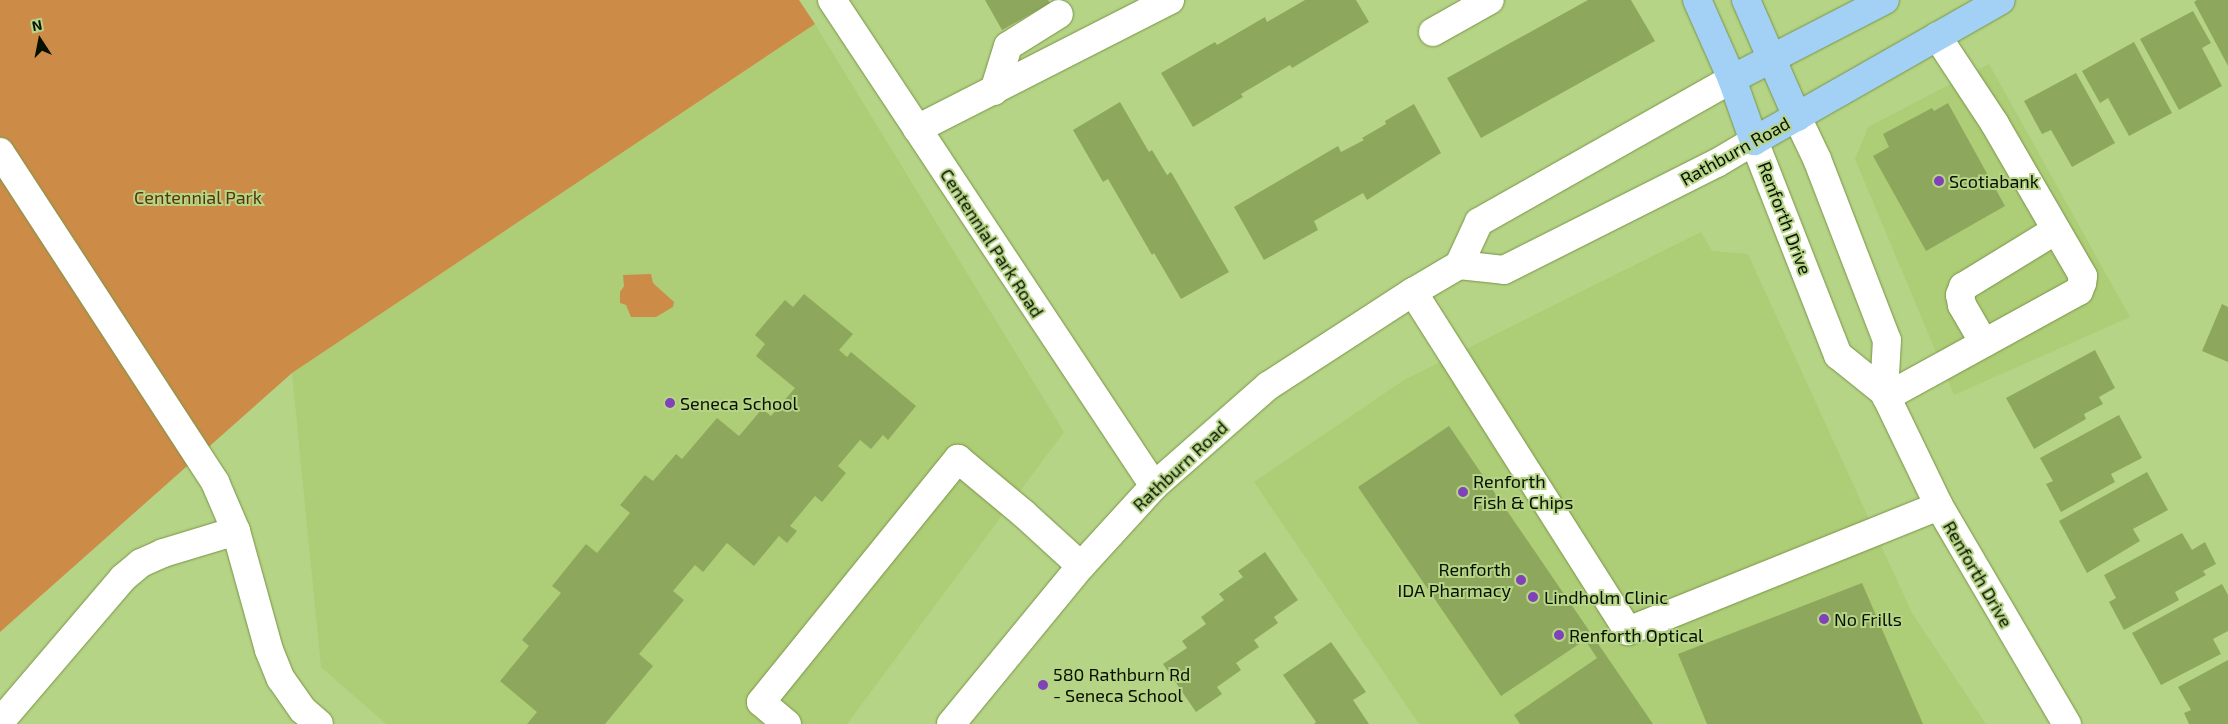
<!DOCTYPE html>
<style>
body{margin:0}
#map{position:relative;width:2228px;height:724px;overflow:hidden;background:#b6d486;font-family:"Exo 2",sans-serif}
div>[style]{position:absolute}
.built>*{inset:0;background:#aecd77}
.green>*{inset:0;background:#cc8c48}
.building>*{inset:0;background:#8da85c}
.roads{filter:drop-shadow(0 0 1px #799448) drop-shadow(0 0 1px #799448)}
.minor>*{height:28px;margin:-14px;padding:0 14px;transform-origin:14px;border-radius:14px;background:#fff}
.major>*{height:28px;margin:-14px;padding:0 14px;transform-origin:14px;border-radius:14px;background:#a3d1f6}
.dots>*{width:14px;height:14px;translate:-50% -50%;box-sizing:border-box;border:2px solid #b6d486;border-radius:50%}
span{translate:-50% -50%;white-space:nowrap;text-align:center;line-height:1.15;-webkit-text-stroke:4px #b6d486;paint-order:stroke}
.street-label{font-size:18px;color:#081000}
.poi-label{font-size:18px;color:#081000}
.left{translate:0 -50%;text-align:left}
.right{translate:-100% -50%;text-align:right}
.park-label{font-size:18px;color:#593406}
.north{position:absolute;left:15px;top:15px;width:50px;height:50px;-webkit-text-stroke:4px #b6d486;paint-order:stroke;rotate:349deg;font-size:14px;font-weight:700;line-height:20px;text-align:center;color:#081000}
.north::after{content:'';display:block;margin:auto;width:18px;height:22px;background:#081000;clip-path:polygon(50% 0,100% 100%,50% 72%,0 100%)}
</style>
<div id="map">
<div class="built">
<div style="clip-path:polygon(815px 24px,1064px 432px,847px 724px,386px 724px,321px 667px,292px 373px)"></div>
<div style="clip-path:polygon(1989px 64px,2130px 317px,1954px 395px,1855px 159px,1868px 127px)"></div>
<div style="clip-path:polygon(1701px 232px,1712px 251px,1748px 254px,1912px 613px,1986px 724px,1419px 724px,1254px 482px,1404px 380px)"></div>
</div>
<div class="green">
<div style="clip-path:polygon(0 0,799px 0,815px 24px,292px 373px,0 632px)"></div>
<div style="clip-path:polygon(651px 274px,653px 283px,674px 302px,673px 307px,656px 317px,631px 317px,626px 305px,620px 303px,620px 292px,624px 286px,623px 275px)"></div>
</div>
<div class="building">
<div style="clip-path:polygon(985px 0,1048px 0,1050px 3px,1002px 30px)"></div>
<div style="clip-path:polygon(1305px 0,1356px 0,1369px 22px,1292px 68px,1290px 65px,1241px 94px,1243px 97px,1193px 127px,1161px 73px,1215px 42px,1217px 45px,1265px 17px,1267px 22px)"></div>
<div style="clip-path:polygon(1588px 0,1631px 0,1655px 41px,1481px 138px,1447px 78px)"></div>
<div style="clip-path:polygon(2197px 0,2228px 0,2228px 66px,2194px 2px)"></div>
<div style="clip-path:polygon(2193px 11px,2211px 43px,2202px 48px,2222px 86px,2179px 110px,2140px 39px)"></div>
<div style="clip-path:polygon(2134px 42px,2172px 113px,2129px 136px,2108px 98px,2100px 103px,2082px 71px)"></div>
<div style="clip-path:polygon(2076px 73px,2115px 143px,2072px 167px,2051px 130px,2042px 134px,2024px 101px)"></div>
<div style="clip-path:polygon(1120px 102px,1149px 152px,1152px 150px,1167px 175px,1171px 172px,1229px 272px,1181px 299px,1154px 253px,1152px 255px,1108px 179px,1103px 182px,1073px 130px)"></div>
<div style="clip-path:polygon(1948px 103px,2005px 206px,1926px 251px,1873px 156px,1889px 147px,1883px 134px,1932px 108px,1934px 111px)"></div>
<div style="clip-path:polygon(1414px 104px,1441px 153px,1367px 200px,1363px 193px,1314px 221px,1318px 230px,1264px 260px,1234px 207px,1338px 146px,1341px 152px,1364px 140px,1362px 138px,1386px 124px,1385px 121px)"></div>
<div style="clip-path:polygon(804px 294px,853px 334px,839px 350px,847px 357px,851px 352px,916px 406px,888px 440px,883px 435px,871px 449px,860px 440px,838px 466px,846px 473px,822px 502px,815px 496px,790px 526px,797px 531px,787px 543px,779px 536px,754px 566px,727px 543px,703px 572px,695px 565px,673px 591px,684px 600px,639px 654px,653px 666px,605px 724px,527px 724px,537px 712px,500px 681px,529px 646px,522px 640px,561px 593px,552px 586px,586px 544px,597px 553px,630px 513px,620px 505px,645px 475px,653px 481px,676px 454px,682px 459px,717px 418px,739px 436px,762px 409px,771px 416px,795px 388px,756px 356px,765px 344px,755px 335px,785px 300px,793px 307px)"></div>
<div style="clip-path:polygon(2222px 304px,2228px 307px,2228px 362px,2202px 351px)"></div>
<div style="clip-path:polygon(2095px 350px,2115px 388px,2099px 397px,2103px 404px,2084px 414px,2086px 419px,2034px 449px,2006px 398px)"></div>
<div style="clip-path:polygon(2119px 415px,2142px 458px,2111px 474px,2115px 482px,2061px 512px,2046px 484px,2053px 481px,2040px 458px)"></div>
<div style="clip-path:polygon(1449px 426px,1653px 724px,1520px 724px,1514px 715px,1597px 658px,1585px 640px,1501px 696px,1358px 487px)"></div>
<div style="clip-path:polygon(2147px 472px,2168px 510px,2133px 529px,2140px 541px,2087px 573px,2059px 521px)"></div>
<div style="clip-path:polygon(2182px 533px,2192px 550px,2205px 542px,2216px 564px,2203px 571px,2206px 575px,2175px 592px,2179px 600px,2124px 630px,2109px 602px,2116px 598px,2104px 575px)"></div>
<div style="clip-path:polygon(1265px 552px,1298px 600px,1274px 617px,1278px 623px,1254px 640px,1259px 647px,1236px 663px,1241px 670px,1217px 687px,1222px 694px,1196px 712px,1163px 664px,1187px 648px,1182px 641px,1206px 624px,1201px 617px,1224px 600px,1219px 594px,1243px 577px,1238px 571px)"></div>
<div style="clip-path:polygon(1862px 583px,1923px 724px,1707px 724px,1678px 654px)"></div>
<div style="clip-path:polygon(2222px 584px,2228px 595px,2228px 631px,2213px 639px,2221px 654px,2161px 685px,2132px 633px)"></div>
<div style="clip-path:polygon(1331px 642px,1366px 692px,1353px 700px,1369px 724px,1314px 724px,1316px 722px,1283px 675px)"></div>
<div style="clip-path:polygon(2228px 660px,2228px 724px,2189px 724px,2184px 713px,2191px 710px,2178px 687px)"></div>
</div>
<div class="roads">
<div class="minor">
<div style="left:832px;top:0;width:583px;rotate:56.47deg"></div>
<div style="left:1433px;top:32px;width:65px;rotate:-29.3deg"></div>
<div style="left:994px;top:91px;width:47px;rotate:-72.7deg"></div>
<div style="left:1008px;top:46px;width:60px;rotate:-32.1deg"></div>
<div style="left:1797px;top:117px;width:47px;rotate:64.5deg"></div>
<div style="left:1817px;top:159px;width:194px;rotate:68.9deg"></div>
<div style="left:1887px;top:340px;width:52px;rotate:93.3deg"></div>
<div style="left:917px;top:129px;width:284px;rotate:-27deg"></div>
<div style="left:0;top:152px;width:394px;rotate:56.9deg"></div>
<div style="left:215px;top:482px;width:53px;rotate:66.8deg"></div>
<div style="left:236px;top:531px;width:123px;rotate:74.5deg"></div>
<div style="left:269px;top:650px;width:31px;rotate:68deg"></div>
<div style="left:281px;top:679px;width:38px;rotate:55deg"></div>
<div style="left:303px;top:710px;width:21px;rotate:41deg"></div>
<div style="left:1459px;top:265px;width:47px;rotate:-65.1deg"></div>
<div style="left:1479px;top:222px;width:291px;rotate:-29.5deg"></div>
<div style="left:1413px;top:292px;width:401px;rotate:57.6deg"></div>
<div style="left:1628px;top:631px;width:335px;rotate:-21.9deg"></div>
<div style="left:1984px;top:343px;width:44px;rotate:-120.1deg"></div>
<div style="left:1962px;top:305px;width:10px;rotate:-101deg"></div>
<div style="left:1960px;top:295px;width:9px;rotate:-69deg"></div>
<div style="left:1963px;top:287px;width:109px;rotate:-31.5deg"></div>
<div style="left:1886px;top:397px;width:220px;rotate:-28.8deg"></div>
<div style="left:2079px;top:291px;width:9px;rotate:-69deg"></div>
<div style="left:2082px;top:283px;width:7px;rotate:-82deg"></div>
<div style="left:2083px;top:276px;width:176px;rotate:-120.1deg"></div>
<div style="left:1995px;top:124px;width:105px;rotate:-123.4deg"></div>
<div style="left:0;top:722px;width:189px;rotate:-49.5deg"></div>
<div style="left:123px;top:578px;width:23px;rotate:-40deg"></div>
<div style="left:141px;top:563px;width:24px;rotate:-24deg"></div>
<div style="left:163px;top:553px;width:76px;rotate:-16.8deg"></div>
<div style="left:787px;top:724px;width:34px;rotate:-140deg"></div>
<div style="left:761px;top:702px;width:313px;rotate:-51deg"></div>
<div style="left:958px;top:459px;width:86px;rotate:39.8deg"></div>
<div style="left:1024px;top:514px;width:77px;rotate:42.4deg"></div>
<div style="left:951px;top:724px;width:205px;rotate:-50.6deg"></div>
<div style="left:1081px;top:566px;width:108px;rotate:-47.6deg"></div>
<div style="left:1154px;top:486px;width:152px;rotate:-41.3deg"></div>
<div style="left:1268px;top:386px;width:173px;rotate:-33deg"></div>
<div style="left:1413px;top:292px;width:53px;rotate:-30.4deg"></div>
<div style="left:1459px;top:265px;width:45px;rotate:6.3deg"></div>
<div style="left:1504px;top:270px;width:238px;rotate:-26.7deg"></div>
<div style="left:1717px;top:163px;width:43px;rotate:-30.7deg"></div>
<div style="left:1754px;top:141px;width:230px;rotate:68.6deg"></div>
<div style="left:1838px;top:355px;width:59px;rotate:38.8deg"></div>
<div style="left:1884px;top:392px;width:127px;rotate:64.2deg"></div>
<div style="left:1939px;top:506px;width:253px;rotate:59.6deg"></div>
</div>
<div class="major">
<div style="left:1697px;top:0;width:86px;rotate:66.1deg"></div>
<div style="left:1732px;top:79px;width:66px;rotate:70.5deg"></div>
<div style="left:1754px;top:141px;width:284px;rotate:-29.7deg"></div>
<div style="left:1746px;top:0;width:128px;rotate:66.4deg"></div>
<div style="left:1732px;top:79px;width:172px;rotate:-27.3deg"></div>
</div>
</div>
<div class="dots">
<div style="left:1939px;top:181px;background:#8042b8"></div>
<div style="left:670px;top:403px;background:#8042b8"></div>
<div style="left:1463px;top:492px;background:#8042b8"></div>
<div style="left:1521px;top:580px;background:#8042b8"></div>
<div style="left:1533px;top:597px;background:#8042b8"></div>
<div style="left:1824px;top:619px;background:#8042b8"></div>
<div style="left:1559px;top:635px;background:#8042b8"></div>
<div style="left:1043px;top:685px;background:#8042b8"></div>
</div>
<div class="street-label">
<span style="left:1735px;top:151px;rotate:-29deg">Rathburn Road</span>
<span style="left:1785px;top:218px;rotate:69deg">Renforth Drive</span>
<span style="left:992px;top:243px;rotate:57deg">Centennial Park Road</span>
<span style="left:1180px;top:466px;rotate:-43deg">Rathburn Road</span>
<span style="left:1978px;top:574px;rotate:60deg">Renforth Drive</span>
</div>
<div class="poi-label">
<span class="left" style="left:1949px;top:181px">Scotiabank</span>
<span class="left" style="left:680px;top:403px">Seneca School</span>
<span class="left" style="left:1473px;top:492px">Renforth<br>Fish &amp; Chips</span>
<span class="right" style="left:1511px;top:580px">Renforth<br>IDA Pharmacy</span>
<span class="left" style="left:1544px;top:597px">Lindholm Clinic</span>
<span class="left" style="left:1834px;top:619px">No Frills</span>
<span class="left" style="left:1569px;top:635px">Renforth Optical</span>
<span class="left" style="left:1053px;top:685px">580 Rathburn Rd<br>- Seneca School</span>
</div>
<div class="park-label">
<span style="left:198px;top:197px">Centennial Park</span>
</div>
<div class="north">N</div>
</div>
